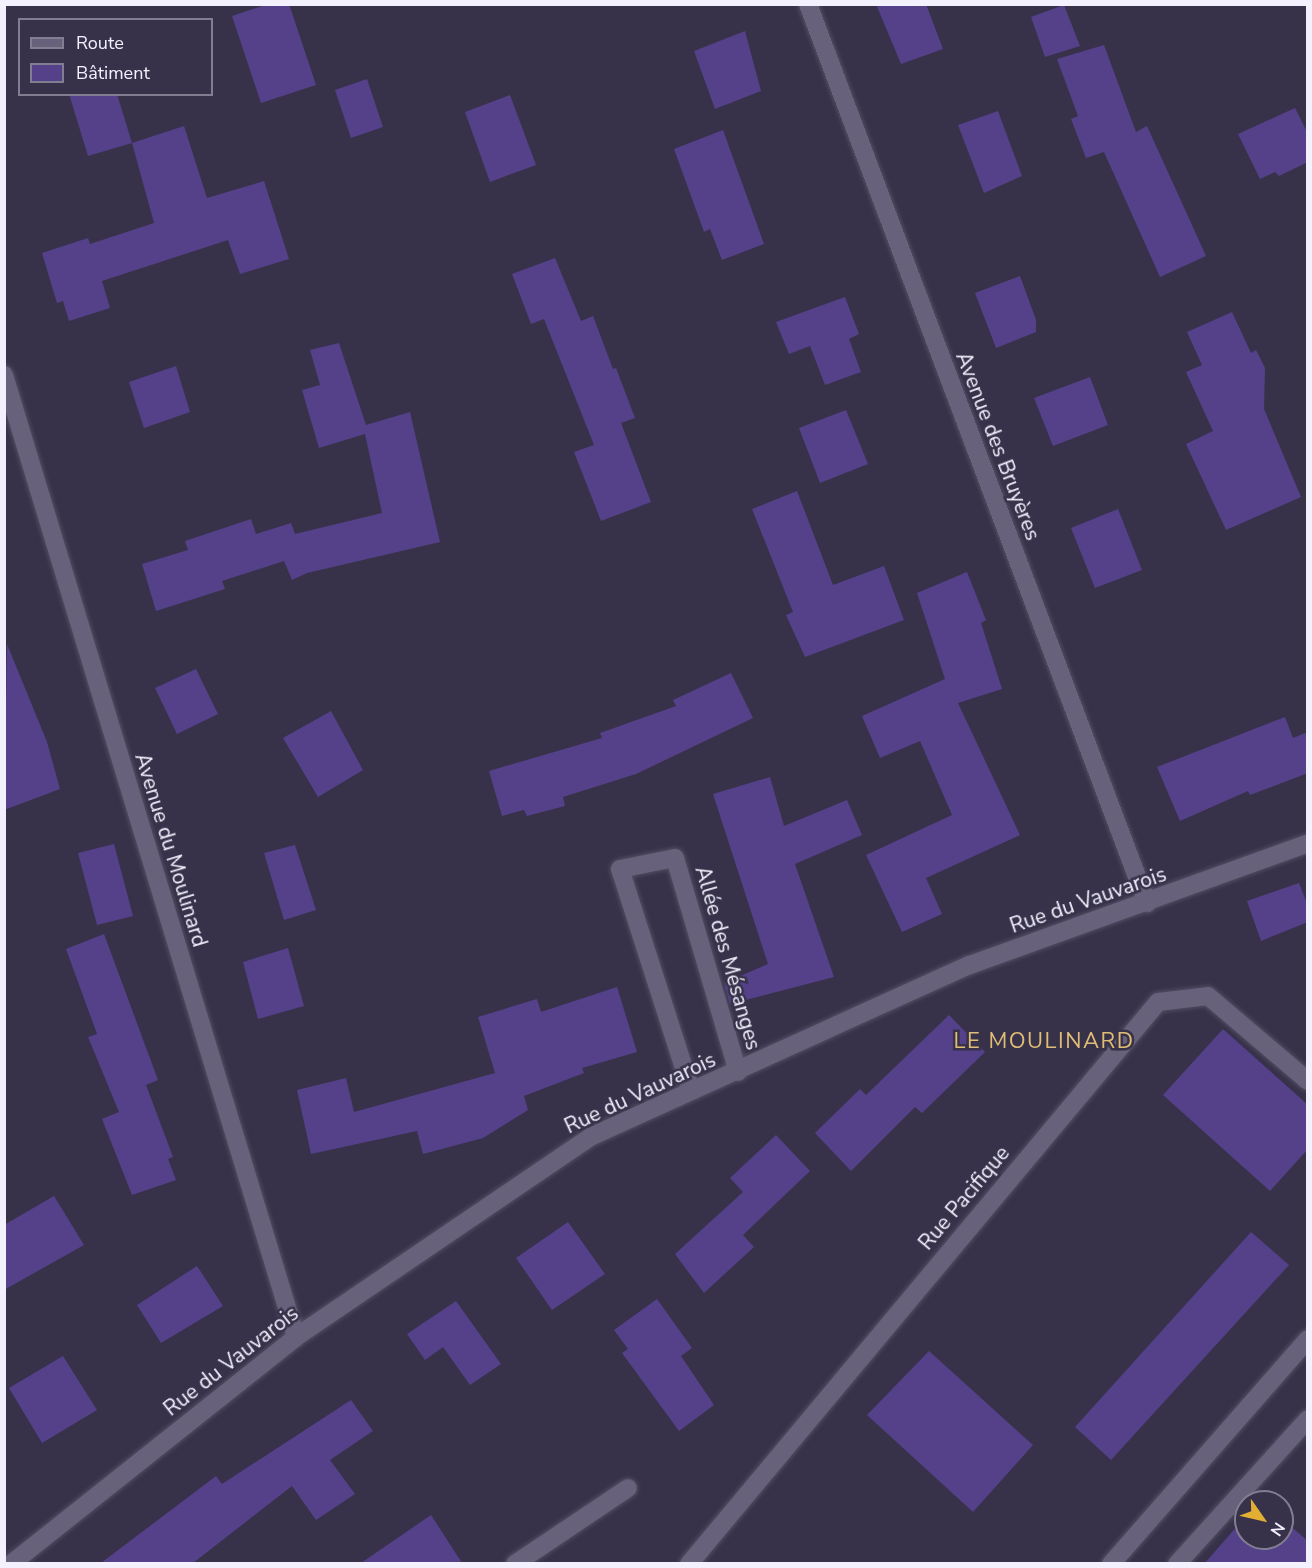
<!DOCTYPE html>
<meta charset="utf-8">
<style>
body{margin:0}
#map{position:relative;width:1312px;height:1568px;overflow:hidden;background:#37324a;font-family:"Nunito Sans",sans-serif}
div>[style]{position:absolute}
.building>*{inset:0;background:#55408a}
.roads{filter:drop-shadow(0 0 2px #524d61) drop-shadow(0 0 2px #524d61)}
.minor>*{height:18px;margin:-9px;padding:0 9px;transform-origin:9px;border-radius:9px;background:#67617c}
span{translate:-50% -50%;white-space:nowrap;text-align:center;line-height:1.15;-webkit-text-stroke:5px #37324a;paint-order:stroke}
.street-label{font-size:21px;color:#f3f1fe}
.neighbourhood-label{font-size:22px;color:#e0bd74;letter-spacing:1.5px}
.frame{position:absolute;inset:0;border:6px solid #f3f1fe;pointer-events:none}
.legend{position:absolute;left:18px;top:18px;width:195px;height:78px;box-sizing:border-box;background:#37324a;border:2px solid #827e92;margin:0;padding:8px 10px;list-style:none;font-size:18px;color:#f3f1fe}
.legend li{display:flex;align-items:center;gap:12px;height:30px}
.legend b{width:30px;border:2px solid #827e92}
.north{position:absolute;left:1234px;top:1490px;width:60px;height:60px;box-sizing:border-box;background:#37324a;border:2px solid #827e92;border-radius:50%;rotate:124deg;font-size:16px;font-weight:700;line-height:24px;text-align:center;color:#f3f1fe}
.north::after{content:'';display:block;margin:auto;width:21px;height:27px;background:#e2af34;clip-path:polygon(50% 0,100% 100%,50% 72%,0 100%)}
</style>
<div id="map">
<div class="building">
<div style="clip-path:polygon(268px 4px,289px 4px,316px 85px,261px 103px,232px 16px)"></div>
<div style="clip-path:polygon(876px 4px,926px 4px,943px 49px,901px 64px)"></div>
<div style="clip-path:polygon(1064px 5px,1080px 46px,1045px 57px,1031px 17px)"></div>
<div style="clip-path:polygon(745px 31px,761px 91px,715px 109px,694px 51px)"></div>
<div style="clip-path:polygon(1104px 45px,1136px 132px,1147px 126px,1206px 256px,1160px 277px,1104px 152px,1086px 158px,1071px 119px,1078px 116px,1057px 59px)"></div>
<div style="clip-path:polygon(367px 79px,383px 127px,351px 138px,335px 90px)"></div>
<div style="clip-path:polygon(69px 94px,117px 94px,132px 143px,88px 156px)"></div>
<div style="clip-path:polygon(510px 95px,536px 165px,490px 182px,465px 112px)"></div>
<div style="clip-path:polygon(1295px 108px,1308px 134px,1308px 162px,1279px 176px,1275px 172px,1260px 179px,1238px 134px)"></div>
<div style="clip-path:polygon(998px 111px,1022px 176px,984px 193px,958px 125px)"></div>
<div style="clip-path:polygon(184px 126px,207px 198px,264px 181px,289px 259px,240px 274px,228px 240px,102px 281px,110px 308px,69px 321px,63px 301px,57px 303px,42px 253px,88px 238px,90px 244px,154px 223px,132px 143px)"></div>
<div style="clip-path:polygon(723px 130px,764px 244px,722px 260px,710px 229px,704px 232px,674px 149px)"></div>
<div style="clip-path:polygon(555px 258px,581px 321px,593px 316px,613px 369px,616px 368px,635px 418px,621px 423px,651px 502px,601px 521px,574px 452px,594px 445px,544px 319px,531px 324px,512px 274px)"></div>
<div style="clip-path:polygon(1020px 276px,1036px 320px,1036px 332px,996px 348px,975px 293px)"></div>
<div style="clip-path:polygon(845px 297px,859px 334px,849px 339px,861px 372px,825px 385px,810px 346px,789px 354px,776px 322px)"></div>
<div style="clip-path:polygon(1232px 312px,1251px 353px,1256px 350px,1265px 368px,1264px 409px,1301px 497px,1226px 530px,1186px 444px,1213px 431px,1186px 372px,1202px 365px,1187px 332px)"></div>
<div style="clip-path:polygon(339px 343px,366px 425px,410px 412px,440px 542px,307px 573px,292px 580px,284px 561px,222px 581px,225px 589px,156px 611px,142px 564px,188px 550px,185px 541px,251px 519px,256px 534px,291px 523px,295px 534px,382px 513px,365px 434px,319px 448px,302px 390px,320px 385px,310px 350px)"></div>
<div style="clip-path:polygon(176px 366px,190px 412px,144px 428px,129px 382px)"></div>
<div style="clip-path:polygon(1090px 377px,1108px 425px,1053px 446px,1034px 398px)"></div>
<div style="clip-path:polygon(846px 410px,868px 464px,820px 483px,799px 428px)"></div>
<div style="clip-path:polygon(797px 491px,833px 585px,884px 566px,904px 620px,805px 657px,786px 615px,793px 612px,752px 509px)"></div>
<div style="clip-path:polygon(1118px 509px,1142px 570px,1095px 588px,1071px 528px)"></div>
<div style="clip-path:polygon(967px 572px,986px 620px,981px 623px,1002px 689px,958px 703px,1020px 835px,926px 878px,942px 914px,902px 932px,866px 855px,952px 815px,920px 741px,880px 758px,862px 716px,945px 679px,917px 593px)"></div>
<div style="clip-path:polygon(7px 644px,47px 742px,60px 789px,4px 810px)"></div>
<div style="clip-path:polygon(196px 669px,218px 714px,177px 734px,155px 688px)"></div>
<div style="clip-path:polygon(731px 673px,753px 718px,636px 774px,563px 797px,565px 806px,527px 816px,524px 810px,502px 816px,489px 771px,602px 738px,600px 733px,676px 706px,673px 700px)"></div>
<div style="clip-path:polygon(331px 711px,363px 770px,318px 797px,283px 738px)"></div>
<div style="clip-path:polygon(1285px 717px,1293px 738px,1308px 732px,1308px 773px,1250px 795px,1248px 791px,1180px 821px,1157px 767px)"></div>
<div style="clip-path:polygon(770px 777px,784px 826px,847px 800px,862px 835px,795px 864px,834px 977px,730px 1004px,724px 983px,768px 964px,713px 794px)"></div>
<div style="clip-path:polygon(114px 844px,133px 916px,97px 925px,78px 853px)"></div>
<div style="clip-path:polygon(295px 845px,316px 910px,284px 920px,264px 853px)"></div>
<div style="clip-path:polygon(1299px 883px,1308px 906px,1308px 922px,1261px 941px,1247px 901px)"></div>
<div style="clip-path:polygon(104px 934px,158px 1080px,146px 1085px,173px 1157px,168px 1159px,176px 1180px,132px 1195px,102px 1119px,119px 1112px,88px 1037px,97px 1034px,66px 949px)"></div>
<div style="clip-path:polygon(288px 948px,304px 1006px,258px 1019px,243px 962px)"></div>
<div style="clip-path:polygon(617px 987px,637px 1052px,582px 1068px,584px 1073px,524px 1096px,528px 1110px,483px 1138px,423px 1154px,417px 1131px,311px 1154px,297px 1090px,346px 1078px,354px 1112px,495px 1073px,478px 1017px,537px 999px,541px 1012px)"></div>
<div style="clip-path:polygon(949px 1015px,985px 1052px,922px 1113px,915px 1107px,851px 1171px,815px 1133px,860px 1089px,866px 1095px)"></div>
<div style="clip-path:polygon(1223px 1029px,1308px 1105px,1308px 1149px,1270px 1191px,1163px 1095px)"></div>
<div style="clip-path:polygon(776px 1135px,810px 1171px,743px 1235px,754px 1247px,704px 1293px,675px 1254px,743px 1192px,730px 1178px)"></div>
<div style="clip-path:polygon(54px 1196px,84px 1245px,4px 1290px,4px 1225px)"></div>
<div style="clip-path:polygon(568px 1222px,605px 1274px,552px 1310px,516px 1258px)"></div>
<div style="clip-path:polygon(1251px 1232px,1289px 1265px,1111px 1460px,1075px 1427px)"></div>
<div style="clip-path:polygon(197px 1266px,223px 1306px,161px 1343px,137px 1305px)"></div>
<div style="clip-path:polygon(657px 1299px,692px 1348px,681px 1356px,714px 1405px,679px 1431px,622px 1353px,628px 1349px,614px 1330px)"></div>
<div style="clip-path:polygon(456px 1301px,501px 1364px,470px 1385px,443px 1347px,425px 1360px,407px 1334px)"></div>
<div style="clip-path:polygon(929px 1351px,1033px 1445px,973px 1512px,867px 1415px)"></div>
<div style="clip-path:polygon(63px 1356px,97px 1410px,42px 1443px,9px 1388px)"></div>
<div style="clip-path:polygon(351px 1400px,373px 1431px,330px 1460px,355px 1494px,316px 1520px,292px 1486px,193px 1563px,101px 1563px,216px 1476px,222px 1484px)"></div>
<div style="clip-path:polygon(431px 1515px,462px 1563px,361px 1563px)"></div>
<div style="clip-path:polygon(1246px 1516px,1246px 1538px,1282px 1538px,1282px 1519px,1308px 1541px,1308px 1563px,1205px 1563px)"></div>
</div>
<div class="roads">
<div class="minor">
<div style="left:808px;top:4px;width:961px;rotate:69.34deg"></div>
<div style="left:4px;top:375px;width:1005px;rotate:73.12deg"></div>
<div style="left:691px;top:1090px;width:232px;rotate:-107.8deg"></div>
<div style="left:620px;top:869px;width:56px;rotate:-11.3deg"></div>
<div style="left:675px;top:858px;width:223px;rotate:73.6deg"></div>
<div style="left:11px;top:1564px;width:364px;rotate:-38.5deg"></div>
<div style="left:296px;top:1337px;width:356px;rotate:-34.2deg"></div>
<div style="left:590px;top:1137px;width:417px;rotate:-24.4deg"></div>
<div style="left:970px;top:965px;width:359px;rotate:-19.8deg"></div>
<div style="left:515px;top:1564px;width:136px;rotate:-33.9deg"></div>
<div style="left:689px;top:1564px;width:732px;rotate:-50.15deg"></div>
<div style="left:1158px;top:1002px;width:50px;rotate:-6.8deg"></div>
<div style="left:1208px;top:996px;width:131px;rotate:40.4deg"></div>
<div style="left:1111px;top:1564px;width:299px;rotate:-48.8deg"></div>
<div style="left:1177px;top:1564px;width:195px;rotate:-47.9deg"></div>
</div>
</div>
<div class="street-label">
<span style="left:998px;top:446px;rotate:69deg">Avenue des Bruyères</span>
<span style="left:171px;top:850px;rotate:73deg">Avenue du Moulinard</span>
<span style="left:1088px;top:900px;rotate:-19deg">Rue du Vauvarois</span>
<span style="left:728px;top:958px;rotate:74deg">Allée des Mésanges</span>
<span style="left:640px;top:1093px;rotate:-25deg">Rue du Vauvarois</span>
<span style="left:964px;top:1198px;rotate:-50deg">Rue Pacifique</span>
<span style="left:231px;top:1361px;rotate:-38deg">Rue du Vauvarois</span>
</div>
<div class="neighbourhood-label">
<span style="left:1044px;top:1042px">LE MOULINARD</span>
</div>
<div class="frame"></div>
<ul class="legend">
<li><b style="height:8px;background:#67617c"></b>Route</li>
<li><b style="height:16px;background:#55408a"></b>Bâtiment</li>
</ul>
<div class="north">N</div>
</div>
